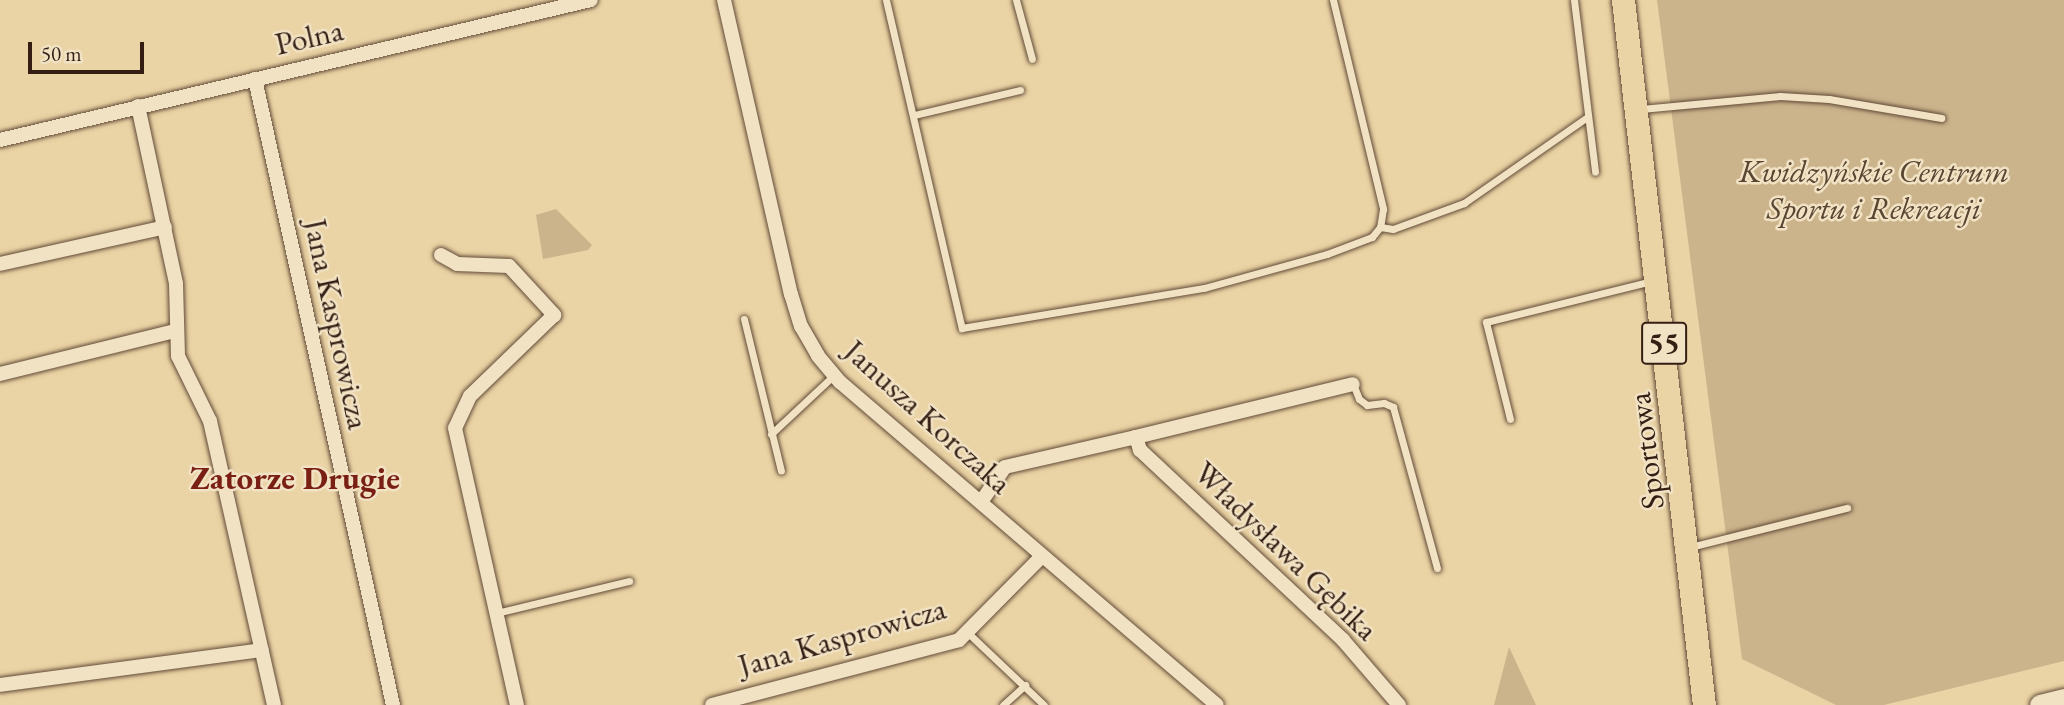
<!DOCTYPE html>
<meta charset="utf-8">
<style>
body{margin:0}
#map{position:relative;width:2064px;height:705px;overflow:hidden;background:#ead3a4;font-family:"EB Garamond",serif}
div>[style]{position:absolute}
.green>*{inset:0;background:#cbb48c}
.roads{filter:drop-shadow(0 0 2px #624b38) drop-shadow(0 0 2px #624b38)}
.lane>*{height:7px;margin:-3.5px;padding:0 3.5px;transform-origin:3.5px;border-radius:3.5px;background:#f1e2c4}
.street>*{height:14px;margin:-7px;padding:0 7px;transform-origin:7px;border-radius:7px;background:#f1e2c4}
.secondary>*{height:21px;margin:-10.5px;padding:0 10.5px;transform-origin:10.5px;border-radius:10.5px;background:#f1e2c4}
.primary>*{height:23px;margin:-11.5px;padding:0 11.5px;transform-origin:11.5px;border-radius:11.5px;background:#ead3a4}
span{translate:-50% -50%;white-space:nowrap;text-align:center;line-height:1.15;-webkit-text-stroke:5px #f1e2c4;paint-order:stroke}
.shield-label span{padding:2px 5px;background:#f1e2c4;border:2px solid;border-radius:5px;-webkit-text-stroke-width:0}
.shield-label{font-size:30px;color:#341e14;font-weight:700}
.street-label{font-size:32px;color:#341e14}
.park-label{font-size:32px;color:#5a4432;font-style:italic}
.neighbourhood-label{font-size:33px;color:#7a1f14;font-weight:700}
.scale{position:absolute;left:28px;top:42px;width:116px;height:32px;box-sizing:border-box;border:4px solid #341e14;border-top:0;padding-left:9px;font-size:21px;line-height:24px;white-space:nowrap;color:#341e14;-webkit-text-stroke:5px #f1e2c4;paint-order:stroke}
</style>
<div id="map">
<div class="green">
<div style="clip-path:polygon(1657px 0,2064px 0,2064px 661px,1884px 705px,1836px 705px,1742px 659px)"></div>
<div style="clip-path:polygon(556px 209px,592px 245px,588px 250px,543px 259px,536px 215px)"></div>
<div style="clip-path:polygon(1509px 647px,1536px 705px,1494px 705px)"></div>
</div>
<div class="roads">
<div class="lane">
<div style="left:886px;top:0;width:337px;rotate:77deg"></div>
<div style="left:962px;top:328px;width:245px;rotate:-9.4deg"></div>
<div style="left:1204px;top:288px;width:128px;rotate:-15.5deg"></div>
<div style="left:1327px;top:254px;width:48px;rotate:-20.7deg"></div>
<div style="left:1372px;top:237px;width:13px;rotate:-51deg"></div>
<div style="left:1380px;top:227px;width:13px;rotate:9deg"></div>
<div style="left:1393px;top:229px;width:76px;rotate:-20.1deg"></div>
<div style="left:1464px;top:203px;width:149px;rotate:-34.9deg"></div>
<div style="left:1016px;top:0;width:61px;rotate:74.8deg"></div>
<div style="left:1333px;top:0;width:215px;rotate:76.5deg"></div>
<div style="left:1383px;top:209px;width:18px;rotate:99deg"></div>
<div style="left:1574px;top:0;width:173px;rotate:83deg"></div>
<div style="left:1641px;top:109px;width:140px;rotate:-5.3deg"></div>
<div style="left:1780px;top:96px;width:49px;rotate:3.5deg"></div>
<div style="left:1829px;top:99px;width:114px;rotate:9.6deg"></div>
<div style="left:914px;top:115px;width:109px;rotate:-13.3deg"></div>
<div style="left:744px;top:319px;width:156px;rotate:76.3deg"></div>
<div style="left:1353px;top:384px;width:16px;rotate:68deg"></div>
<div style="left:1359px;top:399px;width:10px;rotate:37deg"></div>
<div style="left:1367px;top:405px;width:17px;rotate:-7deg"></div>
<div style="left:1384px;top:403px;width:10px;rotate:24deg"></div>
<div style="left:1393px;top:407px;width:167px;rotate:74.7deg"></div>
<div style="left:1510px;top:419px;width:100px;rotate:-103.9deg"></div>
<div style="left:1486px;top:322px;width:171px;rotate:-13.9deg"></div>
<div style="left:771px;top:434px;width:86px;rotate:-43.1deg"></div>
<div style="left:1690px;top:547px;width:162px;rotate:-14deg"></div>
<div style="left:496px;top:613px;width:137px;rotate:-13.5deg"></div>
<div style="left:967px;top:632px;width:106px;rotate:43.5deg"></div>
<div style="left:1003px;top:705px;width:30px;rotate:-42deg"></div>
</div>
<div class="street">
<div style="left:724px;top:0;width:302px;rotate:77.2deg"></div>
<div style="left:791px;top:294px;width:34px;rotate:73deg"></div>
<div style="left:801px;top:326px;width:34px;rotate:60deg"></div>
<div style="left:818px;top:356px;width:34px;rotate:50deg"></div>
<div style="left:840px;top:382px;width:496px;rotate:40.6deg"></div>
<div style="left:255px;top:79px;width:641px;rotate:77.57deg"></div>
<div style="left:138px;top:106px;width:182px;rotate:77.9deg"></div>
<div style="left:176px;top:284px;width:72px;rotate:88.4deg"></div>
<div style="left:178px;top:356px;width:72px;rotate:63.8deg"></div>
<div style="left:210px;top:421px;width:291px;rotate:77.3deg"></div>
<div style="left:0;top:140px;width:607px;rotate:-13.33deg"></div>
<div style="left:441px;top:255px;width:18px;rotate:29deg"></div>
<div style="left:457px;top:264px;width:52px;rotate:2.2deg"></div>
<div style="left:509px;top:266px;width:67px;rotate:47.4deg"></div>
<div style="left:554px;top:315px;width:117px;rotate:136deg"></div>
<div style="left:470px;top:396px;width:35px;rotate:115deg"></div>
<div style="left:455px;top:428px;width:284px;rotate:77.4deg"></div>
<div style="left:0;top:264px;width:169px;rotate:-12.6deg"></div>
<div style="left:0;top:374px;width:180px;rotate:-13.8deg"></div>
<div style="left:1136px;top:437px;width:223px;rotate:-13.7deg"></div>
<div style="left:981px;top:502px;width:42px;rotate:-55.6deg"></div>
<div style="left:1005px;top:467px;width:134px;rotate:-12.9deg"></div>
<div style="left:1136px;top:437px;width:14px;rotate:73deg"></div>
<div style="left:1140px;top:450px;width:278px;rotate:43.1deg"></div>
<div style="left:1343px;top:640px;width:86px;rotate:49.3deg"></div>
<div style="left:0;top:685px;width:264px;rotate:-7.6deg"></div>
<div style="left:712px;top:705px;width:255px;rotate:-14.7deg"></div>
<div style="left:959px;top:640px;width:118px;rotate:-45.3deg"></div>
</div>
<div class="secondary">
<div style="left:2040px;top:705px;width:25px;rotate:-14deg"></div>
</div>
<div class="primary">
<div style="left:1623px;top:0;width:710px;rotate:83.45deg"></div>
</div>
</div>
<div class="shield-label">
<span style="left:1664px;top:343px">55</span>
</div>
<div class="street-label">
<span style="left:309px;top:37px;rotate:-13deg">Polna</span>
<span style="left:337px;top:324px;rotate:78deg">Jana Kasprowicza</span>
<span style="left:928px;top:417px;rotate:42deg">Janusza Korczaka</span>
<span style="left:1646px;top:451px;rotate:-97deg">Sportowa</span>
<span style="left:1286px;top:551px;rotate:44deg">Władysława Gębika</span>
<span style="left:842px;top:637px;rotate:-16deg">Jana Kasprowicza</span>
</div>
<div class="park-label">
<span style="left:1874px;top:190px">Kwidzyńskie Centrum<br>Sportu i Rekreacji</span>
</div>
<div class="neighbourhood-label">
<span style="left:295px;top:478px">Zatorze Drugie</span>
</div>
<div class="scale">50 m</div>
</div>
